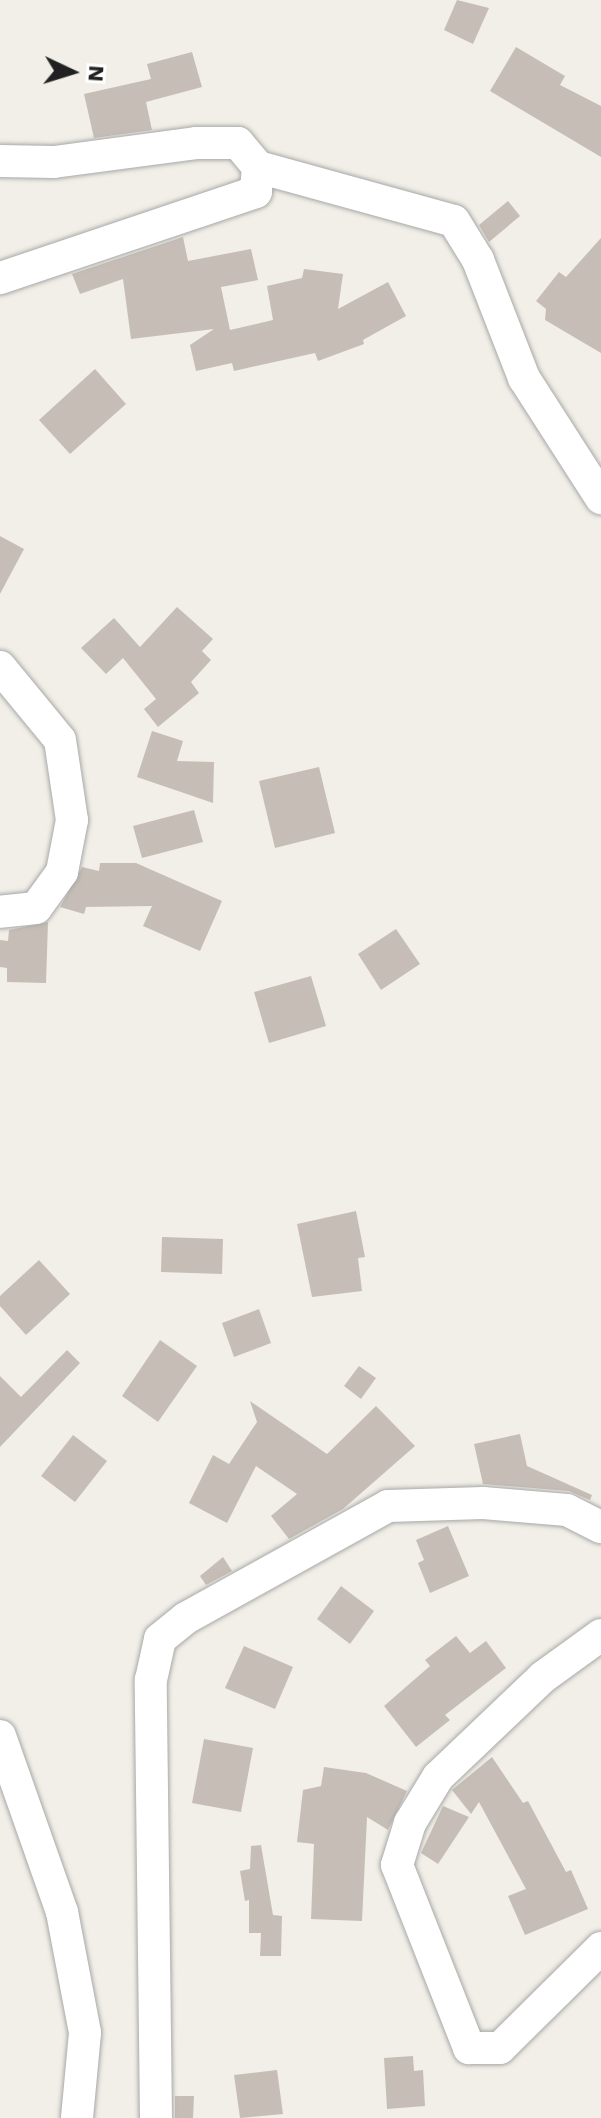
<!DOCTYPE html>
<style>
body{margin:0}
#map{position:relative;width:601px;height:2118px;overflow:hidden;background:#f1efe7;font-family:"Work Sans",sans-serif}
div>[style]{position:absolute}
.building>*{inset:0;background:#c6beb6}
.roads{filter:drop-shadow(0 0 2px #a8a8a8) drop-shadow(0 0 2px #a8a8a8)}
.minor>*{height:32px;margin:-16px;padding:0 16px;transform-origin:16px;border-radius:16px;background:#fff}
span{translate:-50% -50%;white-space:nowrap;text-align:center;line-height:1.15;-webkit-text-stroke:6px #fff;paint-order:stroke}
.north{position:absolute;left:32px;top:32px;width:80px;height:80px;-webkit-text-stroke:6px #fff;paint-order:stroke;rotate:94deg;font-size:22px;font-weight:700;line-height:32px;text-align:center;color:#212121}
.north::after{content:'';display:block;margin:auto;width:28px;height:36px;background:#212121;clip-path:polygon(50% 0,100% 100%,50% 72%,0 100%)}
</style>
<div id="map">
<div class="building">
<div style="clip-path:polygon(457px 0,489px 8px,473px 44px,444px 30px)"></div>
<div style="clip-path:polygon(516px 47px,565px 76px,560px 85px,601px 106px,601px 157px,490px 91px)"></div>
<div style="clip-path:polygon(192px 52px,202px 87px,146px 102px,152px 130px,94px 138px,84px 94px,151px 79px,147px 64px)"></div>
<div style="clip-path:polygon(508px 201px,520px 216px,489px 242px,479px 225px)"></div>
<div style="clip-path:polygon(183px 237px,188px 261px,251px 249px,258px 280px,221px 287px,230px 330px,273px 320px,267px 286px,302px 278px,304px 269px,343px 274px,338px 309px,388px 282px,406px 316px,363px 340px,364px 344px,318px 361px,315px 353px,234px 371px,232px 363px,196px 371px,190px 345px,214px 329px,131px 339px,123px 279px,80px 294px,72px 274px)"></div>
<div style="clip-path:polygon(601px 238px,601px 353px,545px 320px,546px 309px,536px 301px,559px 272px,566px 277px)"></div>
<div style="clip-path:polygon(95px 369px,126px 404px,70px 454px,39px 420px)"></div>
<div style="clip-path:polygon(0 536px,24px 549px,0 594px)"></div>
<div style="clip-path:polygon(177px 607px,213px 639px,202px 651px,211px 660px,191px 682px,199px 693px,158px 727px,144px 709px,156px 699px,123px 658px,106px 674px,81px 648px,114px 618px,140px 647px)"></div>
<div style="clip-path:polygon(152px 731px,183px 741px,177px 761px,214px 762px,213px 803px,137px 777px)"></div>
<div style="clip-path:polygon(319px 767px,335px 833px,275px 848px,259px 781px)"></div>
<div style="clip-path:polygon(194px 810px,203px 842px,142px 858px,133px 826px)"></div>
<div style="clip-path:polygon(100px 863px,136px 863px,222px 901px,200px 951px,143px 926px,152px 906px,86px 907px,84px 914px,60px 907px,82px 867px,99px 871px)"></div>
<div style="clip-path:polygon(48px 922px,46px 983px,7px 982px,7px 968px,0 967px,0 940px,8px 941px,9px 930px)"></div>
<div style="clip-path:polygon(396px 929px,420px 964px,381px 990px,358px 954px)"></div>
<div style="clip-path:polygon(311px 976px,326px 1026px,269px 1043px,254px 992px)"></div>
<div style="clip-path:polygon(356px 1211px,365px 1257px,358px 1258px,362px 1291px,312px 1297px,297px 1224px)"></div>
<div style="clip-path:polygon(162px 1237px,223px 1239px,222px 1274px,161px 1272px)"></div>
<div style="clip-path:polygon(39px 1260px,70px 1294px,26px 1335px,0 1306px,0 1296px)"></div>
<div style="clip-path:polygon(259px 1309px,271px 1343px,234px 1357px,222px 1323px)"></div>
<div style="clip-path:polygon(160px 1340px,197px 1366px,158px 1422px,122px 1396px)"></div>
<div style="clip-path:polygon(67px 1350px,80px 1363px,0 1447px,0 1376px,21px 1397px)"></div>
<div style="clip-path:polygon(359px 1366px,376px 1378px,361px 1399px,344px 1386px)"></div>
<div style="clip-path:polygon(250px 1401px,327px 1454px,376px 1406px,415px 1446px,343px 1509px,289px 1539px,271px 1516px,297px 1494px,256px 1466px,227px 1523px,189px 1503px,213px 1455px,229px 1464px,257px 1422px)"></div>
<div style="clip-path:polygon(520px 1434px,527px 1466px,592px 1495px,590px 1500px,569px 1491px,483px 1484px,474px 1444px)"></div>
<div style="clip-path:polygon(73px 1435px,107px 1461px,75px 1502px,41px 1476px)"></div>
<div style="clip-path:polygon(448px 1526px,469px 1576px,430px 1593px,418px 1563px,424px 1560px,416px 1540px)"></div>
<div style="clip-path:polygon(223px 1557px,232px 1571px,206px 1585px,200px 1576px)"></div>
<div style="clip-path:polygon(341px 1586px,374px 1611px,350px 1644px,317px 1619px)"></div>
<div style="clip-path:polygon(456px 1636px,470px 1653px,486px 1641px,506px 1668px,445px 1715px,450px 1720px,416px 1747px,384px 1706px,430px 1666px,425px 1660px)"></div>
<div style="clip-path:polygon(244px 1646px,293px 1667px,275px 1709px,225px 1688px)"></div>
<div style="clip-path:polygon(204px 1739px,253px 1748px,241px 1812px,192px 1803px)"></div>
<div style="clip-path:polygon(492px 1757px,523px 1803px,528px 1801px,566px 1872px,571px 1870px,588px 1909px,525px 1935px,508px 1896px,526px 1889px,479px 1802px,471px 1814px,452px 1790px)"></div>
<div style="clip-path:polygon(324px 1767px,366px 1773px,407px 1791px,388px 1830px,367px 1817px,362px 1921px,311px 1919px,314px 1844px,297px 1842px,303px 1790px,321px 1786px)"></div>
<div style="clip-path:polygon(443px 1806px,469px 1817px,438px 1864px,421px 1853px)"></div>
<div style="clip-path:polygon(261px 1845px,273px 1915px,282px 1916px,281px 1956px,260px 1956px,261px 1933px,249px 1933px,249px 1900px,245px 1901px,240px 1871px,250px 1869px,251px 1846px)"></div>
<div style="clip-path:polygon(413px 2056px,414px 2071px,423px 2070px,425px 2106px,387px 2109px,384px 2058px)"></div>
<div style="clip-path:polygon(277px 2070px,283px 2114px,240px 2118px,234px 2075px)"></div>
<div style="clip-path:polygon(175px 2096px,194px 2096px,193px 2118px,175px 2118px)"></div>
</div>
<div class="roads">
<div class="minor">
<div style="left:0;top:161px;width:54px;rotate:1.1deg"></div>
<div style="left:54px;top:162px;width:143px;rotate:-7.6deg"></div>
<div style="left:196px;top:143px;width:42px"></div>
<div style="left:238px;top:143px;width:31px;rotate:50deg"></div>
<div style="left:258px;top:167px;width:25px;rotate:95deg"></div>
<div style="left:256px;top:192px;width:270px;rotate:161.4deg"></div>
<div style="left:258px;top:167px;width:203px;rotate:15.4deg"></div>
<div style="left:454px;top:221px;width:46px;rotate:58.4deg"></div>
<div style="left:478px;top:260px;width:127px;rotate:68.7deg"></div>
<div style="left:524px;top:378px;width:143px;rotate:57.3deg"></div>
<div style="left:0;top:667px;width:94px;rotate:50.6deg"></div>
<div style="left:60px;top:740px;width:81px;rotate:81.5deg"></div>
<div style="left:72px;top:820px;width:53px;rotate:100.9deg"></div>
<div style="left:62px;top:872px;width:44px;rotate:125.8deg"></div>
<div style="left:36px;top:908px;width:36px;rotate:174deg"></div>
<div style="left:601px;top:1635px;width:72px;rotate:144.1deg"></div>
<div style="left:543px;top:1677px;width:145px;rotate:136.4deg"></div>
<div style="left:438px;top:1777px;width:54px;rotate:121.3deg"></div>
<div style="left:410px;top:1823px;width:44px;rotate:107.2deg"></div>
<div style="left:397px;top:1865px;width:197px;rotate:68.5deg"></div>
<div style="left:469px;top:2048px;width:31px"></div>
<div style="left:500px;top:2048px;width:142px;rotate:-44.7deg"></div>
<div style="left:0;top:1736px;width:187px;rotate:70.6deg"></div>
<div style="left:62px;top:1912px;width:123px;rotate:79.2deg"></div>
<div style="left:85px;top:2033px;width:85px;rotate:95.4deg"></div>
<div style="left:156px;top:2118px;width:438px;rotate:-90.7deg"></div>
<div style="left:151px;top:1680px;width:42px;rotate:-77.6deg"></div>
<div style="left:160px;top:1639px;width:33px;rotate:-39deg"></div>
<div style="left:186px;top:1618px;width:231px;rotate:-29deg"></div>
<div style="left:388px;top:1506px;width:95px;rotate:-1.8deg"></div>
<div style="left:483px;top:1503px;width:84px;rotate:4.8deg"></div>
<div style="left:567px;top:1510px;width:38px;rotate:27deg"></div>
</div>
</div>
<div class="north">N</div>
</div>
